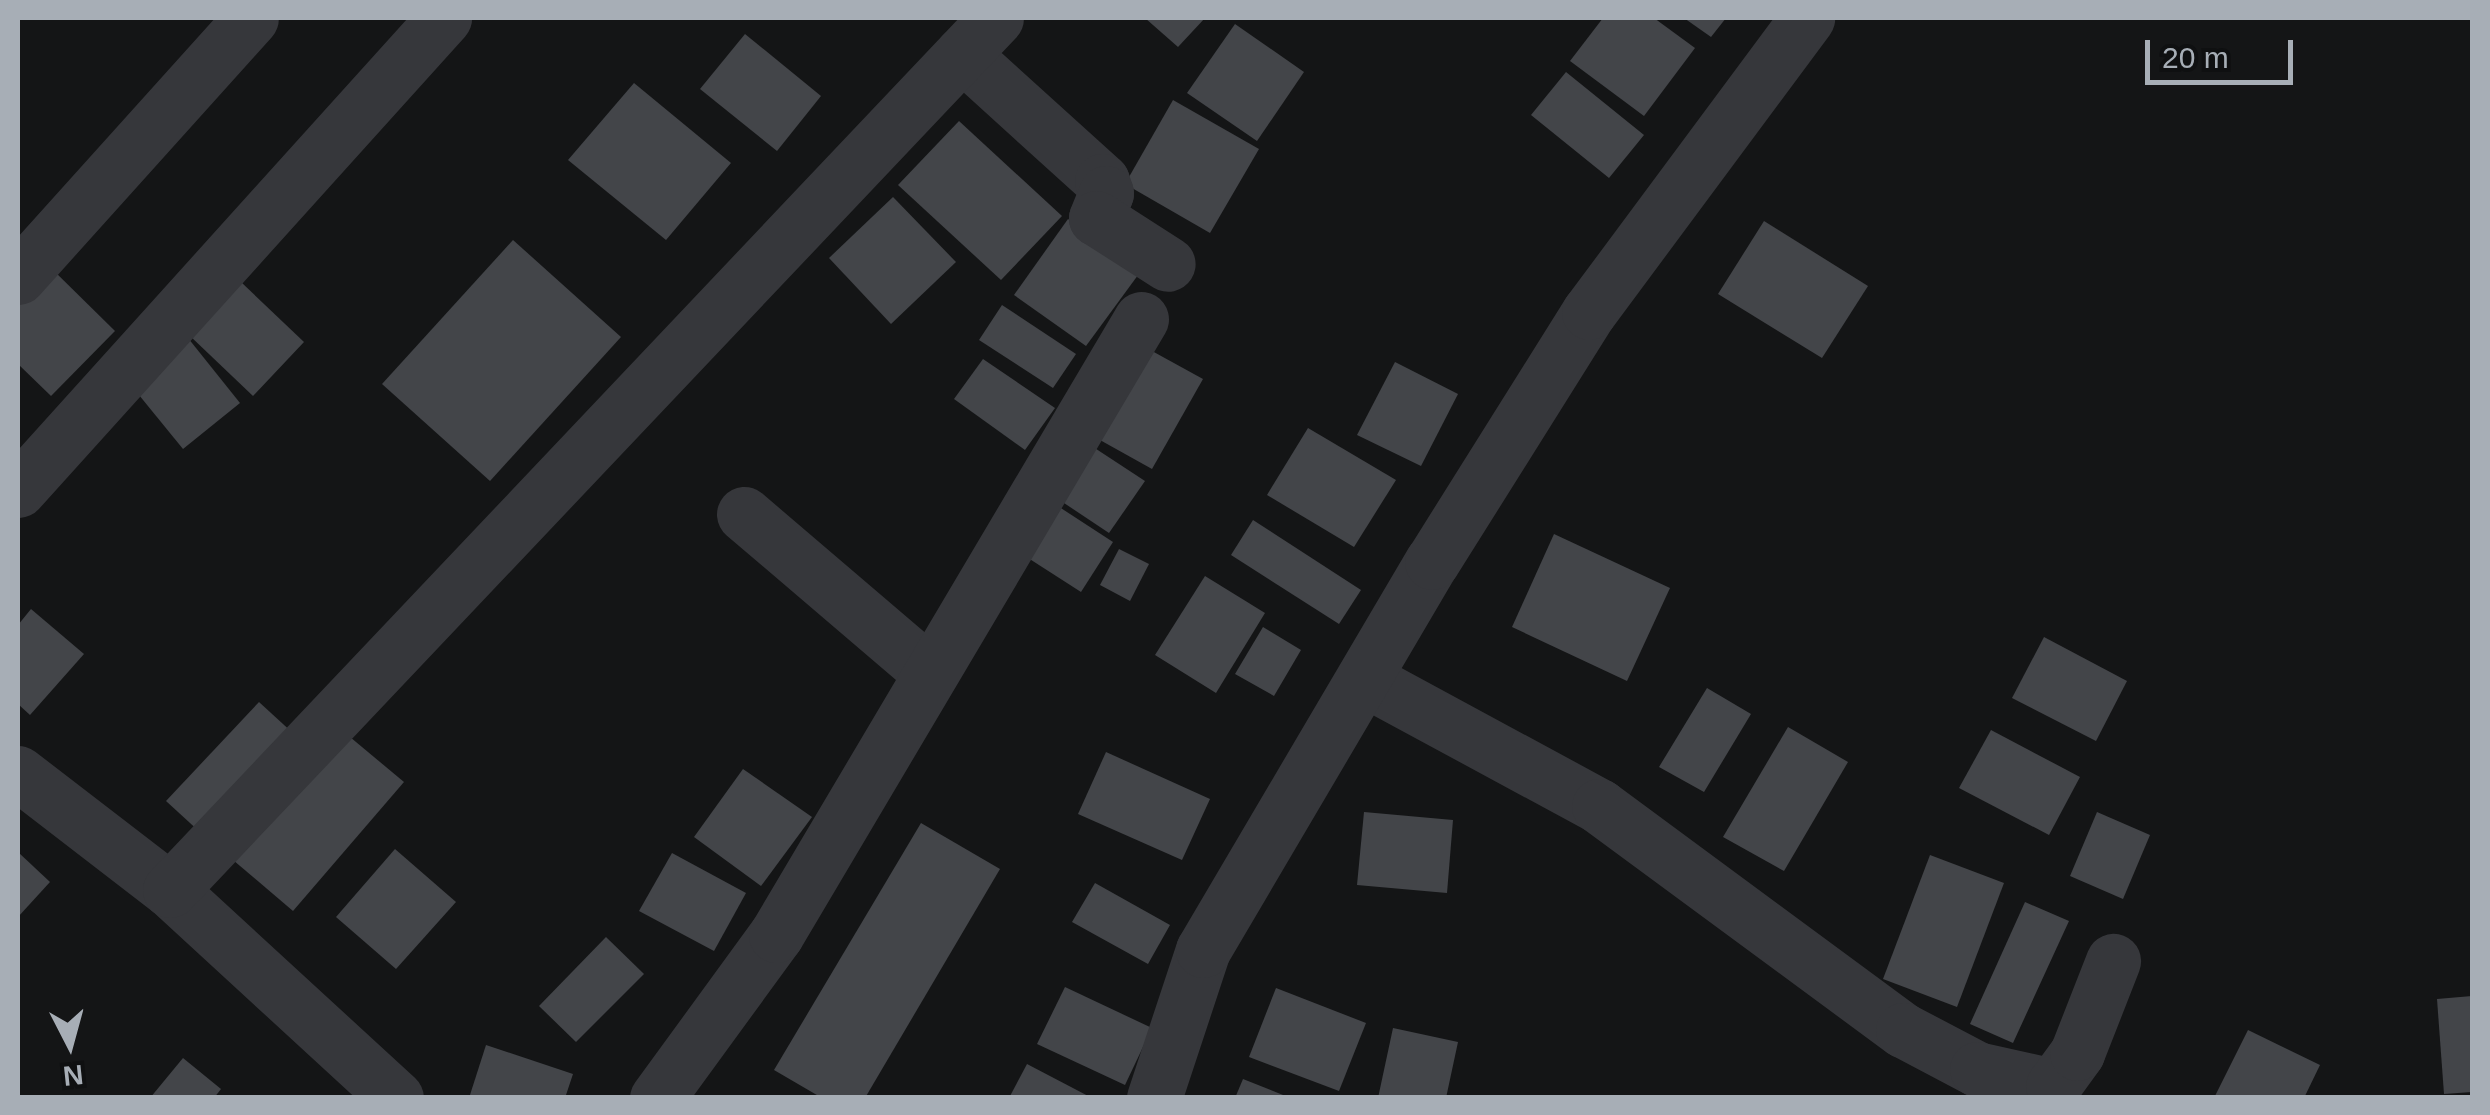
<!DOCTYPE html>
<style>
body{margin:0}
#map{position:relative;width:2490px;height:1115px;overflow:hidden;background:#141516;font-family:Helvetica,sans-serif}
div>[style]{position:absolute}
.building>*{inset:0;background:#434549}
.street>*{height:55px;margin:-27.5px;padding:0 27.5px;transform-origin:27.5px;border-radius:27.5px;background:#36373b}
span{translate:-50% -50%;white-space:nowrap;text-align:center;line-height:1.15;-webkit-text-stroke:10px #0f1011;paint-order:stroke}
.frame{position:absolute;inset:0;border:20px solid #a7aeb6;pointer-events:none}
.north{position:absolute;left:20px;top:995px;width:100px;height:100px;-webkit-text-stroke:8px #0f1011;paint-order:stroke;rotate:174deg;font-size:28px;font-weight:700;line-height:40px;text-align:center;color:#a7aeb6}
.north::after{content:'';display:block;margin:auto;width:35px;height:45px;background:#a7aeb6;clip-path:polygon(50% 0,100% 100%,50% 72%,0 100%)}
.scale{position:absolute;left:2145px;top:40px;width:148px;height:45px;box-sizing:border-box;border:5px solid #a7aeb6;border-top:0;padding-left:12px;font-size:30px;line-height:35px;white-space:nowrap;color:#a7aeb6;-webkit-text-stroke:8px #0f1011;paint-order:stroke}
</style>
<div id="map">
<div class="building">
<div style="clip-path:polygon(1145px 18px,1205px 18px,1178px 47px)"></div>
<div style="clip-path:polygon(1603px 18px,1654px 18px,1695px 48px,1644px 116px,1570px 61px)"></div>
<div style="clip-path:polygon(1684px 18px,1726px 18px,1711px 37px)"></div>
<div style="clip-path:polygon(1235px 24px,1304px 72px,1257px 141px,1187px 93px)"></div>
<div style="clip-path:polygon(745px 34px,821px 96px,777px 151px,700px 89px)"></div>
<div style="clip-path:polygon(1566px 72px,1644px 135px,1609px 178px,1531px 115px)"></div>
<div style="clip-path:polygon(634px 83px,731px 163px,666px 240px,568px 160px)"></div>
<div style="clip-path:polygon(1173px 100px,1259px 149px,1210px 233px,1125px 184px)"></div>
<div style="clip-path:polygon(959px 121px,1062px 216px,1001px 280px,898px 185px)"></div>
<div style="clip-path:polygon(893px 197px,956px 262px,891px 324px,829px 258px)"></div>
<div style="clip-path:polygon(1068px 219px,1141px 271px,1086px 346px,1014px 295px)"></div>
<div style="clip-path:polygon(1764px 221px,1868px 286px,1822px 358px,1718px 294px)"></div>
<div style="clip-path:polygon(513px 240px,621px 337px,490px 481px,382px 384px)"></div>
<div style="clip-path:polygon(49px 266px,115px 331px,51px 396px,18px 364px,18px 298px)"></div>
<div style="clip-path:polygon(241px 282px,304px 342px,253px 396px,189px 335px)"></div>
<div style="clip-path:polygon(1002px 305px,1076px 354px,1053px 388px,979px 340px)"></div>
<div style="clip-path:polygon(188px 338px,240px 403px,183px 449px,130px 384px)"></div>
<div style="clip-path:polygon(1132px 340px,1203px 379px,1152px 469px,1082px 430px)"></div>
<div style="clip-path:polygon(983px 359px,1055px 408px,1025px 450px,954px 399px)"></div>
<div style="clip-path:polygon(1395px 362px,1458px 394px,1421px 466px,1357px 435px)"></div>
<div style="clip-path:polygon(1308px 428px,1396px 480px,1354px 547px,1267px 495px)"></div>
<div style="clip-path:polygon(1084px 441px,1145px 481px,1109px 533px,1049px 493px)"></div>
<div style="clip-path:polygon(1047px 499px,1113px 542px,1081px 592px,1014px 549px)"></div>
<div style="clip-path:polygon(1253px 520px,1361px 590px,1339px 624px,1231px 555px)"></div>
<div style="clip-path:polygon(1554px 534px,1670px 588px,1627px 681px,1512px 627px)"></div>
<div style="clip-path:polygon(1119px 549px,1149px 564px,1130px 601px,1100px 585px)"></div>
<div style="clip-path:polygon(1205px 576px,1265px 613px,1216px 693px,1155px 655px)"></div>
<div style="clip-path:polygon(31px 609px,84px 654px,30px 715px,18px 704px,18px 625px)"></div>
<div style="clip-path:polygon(1263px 627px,1301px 650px,1274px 696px,1235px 674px)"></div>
<div style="clip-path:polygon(2044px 637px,2127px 681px,2096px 741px,2012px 698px)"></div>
<div style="clip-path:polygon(1707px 688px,1751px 714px,1704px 792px,1659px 767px)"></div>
<div style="clip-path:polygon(259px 702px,295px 735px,202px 834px,166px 801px)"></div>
<div style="clip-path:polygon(1788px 727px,1848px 762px,1784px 871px,1723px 837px)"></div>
<div style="clip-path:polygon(1991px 730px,2080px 777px,2049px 835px,1959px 788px)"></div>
<div style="clip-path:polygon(344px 732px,404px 782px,293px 911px,233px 860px)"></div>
<div style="clip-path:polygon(1106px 752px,1210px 799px,1182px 860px,1078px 814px)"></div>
<div style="clip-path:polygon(743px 769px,812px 817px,761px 886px,694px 837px)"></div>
<div style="clip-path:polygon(1364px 812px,1453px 820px,1447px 893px,1357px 885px)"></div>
<div style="clip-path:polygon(2097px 812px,2150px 835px,2123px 899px,2070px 876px)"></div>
<div style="clip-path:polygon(921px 823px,1000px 869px,865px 1098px,822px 1098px,774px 1070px)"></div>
<div style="clip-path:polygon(395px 849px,456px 902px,396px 969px,336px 917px)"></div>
<div style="clip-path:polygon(18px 852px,50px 882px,18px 917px)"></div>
<div style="clip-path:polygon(672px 853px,746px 893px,714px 951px,639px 911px)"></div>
<div style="clip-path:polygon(1930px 855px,2004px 883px,1957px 1007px,1883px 979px)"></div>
<div style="clip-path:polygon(1095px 883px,1170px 925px,1148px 964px,1072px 922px)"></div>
<div style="clip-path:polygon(2025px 902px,2069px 921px,2013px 1043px,1970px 1024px)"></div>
<div style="clip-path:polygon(606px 937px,644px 974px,576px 1042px,539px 1006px)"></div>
<div style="clip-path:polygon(1065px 987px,1152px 1028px,1125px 1085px,1037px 1044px)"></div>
<div style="clip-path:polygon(1276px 988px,1366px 1023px,1339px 1091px,1249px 1057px)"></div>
<div style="clip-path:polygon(2472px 996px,2472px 1092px,2444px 1094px,2437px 999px)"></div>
<div style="clip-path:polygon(1393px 1028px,1458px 1042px,1446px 1098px,1378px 1098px)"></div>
<div style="clip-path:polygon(2248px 1030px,2320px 1065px,2304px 1098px,2214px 1098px)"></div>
<div style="clip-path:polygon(486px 1045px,573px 1074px,565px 1098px,469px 1098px)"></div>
<div style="clip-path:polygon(183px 1058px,221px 1089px,214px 1098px,150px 1098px)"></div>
<div style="clip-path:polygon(1027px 1064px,1092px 1098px,1009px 1098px)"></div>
<div style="clip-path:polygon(1243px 1079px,1288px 1097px,1288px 1098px,1235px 1098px)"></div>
</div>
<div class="street">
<div style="left:962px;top:54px;width:189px;rotate:42.2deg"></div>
<div style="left:1102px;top:181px;width:13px;rotate:72deg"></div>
<div style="left:1106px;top:193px;width:27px;rotate:112deg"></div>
<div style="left:1096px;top:218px;width:85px;rotate:32.6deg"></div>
<div style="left:18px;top:277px;width:348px;rotate:-48deg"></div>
<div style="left:18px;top:490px;width:636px;rotate:-47.93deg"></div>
<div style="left:744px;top:514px;width:245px;rotate:40.5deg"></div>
<div style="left:1368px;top:681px;width:263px;rotate:28.4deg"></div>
<div style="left:1599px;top:806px;width:378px;rotate:36.4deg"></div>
<div style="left:1903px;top:1030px;width:84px;rotate:27.8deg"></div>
<div style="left:1977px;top:1069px;width:78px;rotate:12.6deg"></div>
<div style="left:2053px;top:1086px;width:41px;rotate:-54deg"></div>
<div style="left:2077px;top:1053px;width:99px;rotate:-68.6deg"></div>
<div style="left:18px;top:773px;width:192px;rotate:37.6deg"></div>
<div style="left:170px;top:890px;width:307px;rotate:42.6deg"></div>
<div style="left:170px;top:890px;width:1201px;rotate:-46.55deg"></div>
<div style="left:657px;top:1098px;width:202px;rotate:-53.9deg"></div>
<div style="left:776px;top:935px;width:716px;rotate:-59.35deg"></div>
<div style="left:1154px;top:1098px;width:156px;rotate:-71.7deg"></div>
<div style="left:1203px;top:950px;width:451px;rotate:-59.5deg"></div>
<div style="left:1432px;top:562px;width:295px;rotate:-57.9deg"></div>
<div style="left:1589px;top:312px;width:366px;rotate:-53.4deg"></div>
</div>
<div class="frame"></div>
<div class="north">N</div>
<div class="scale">20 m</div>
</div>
